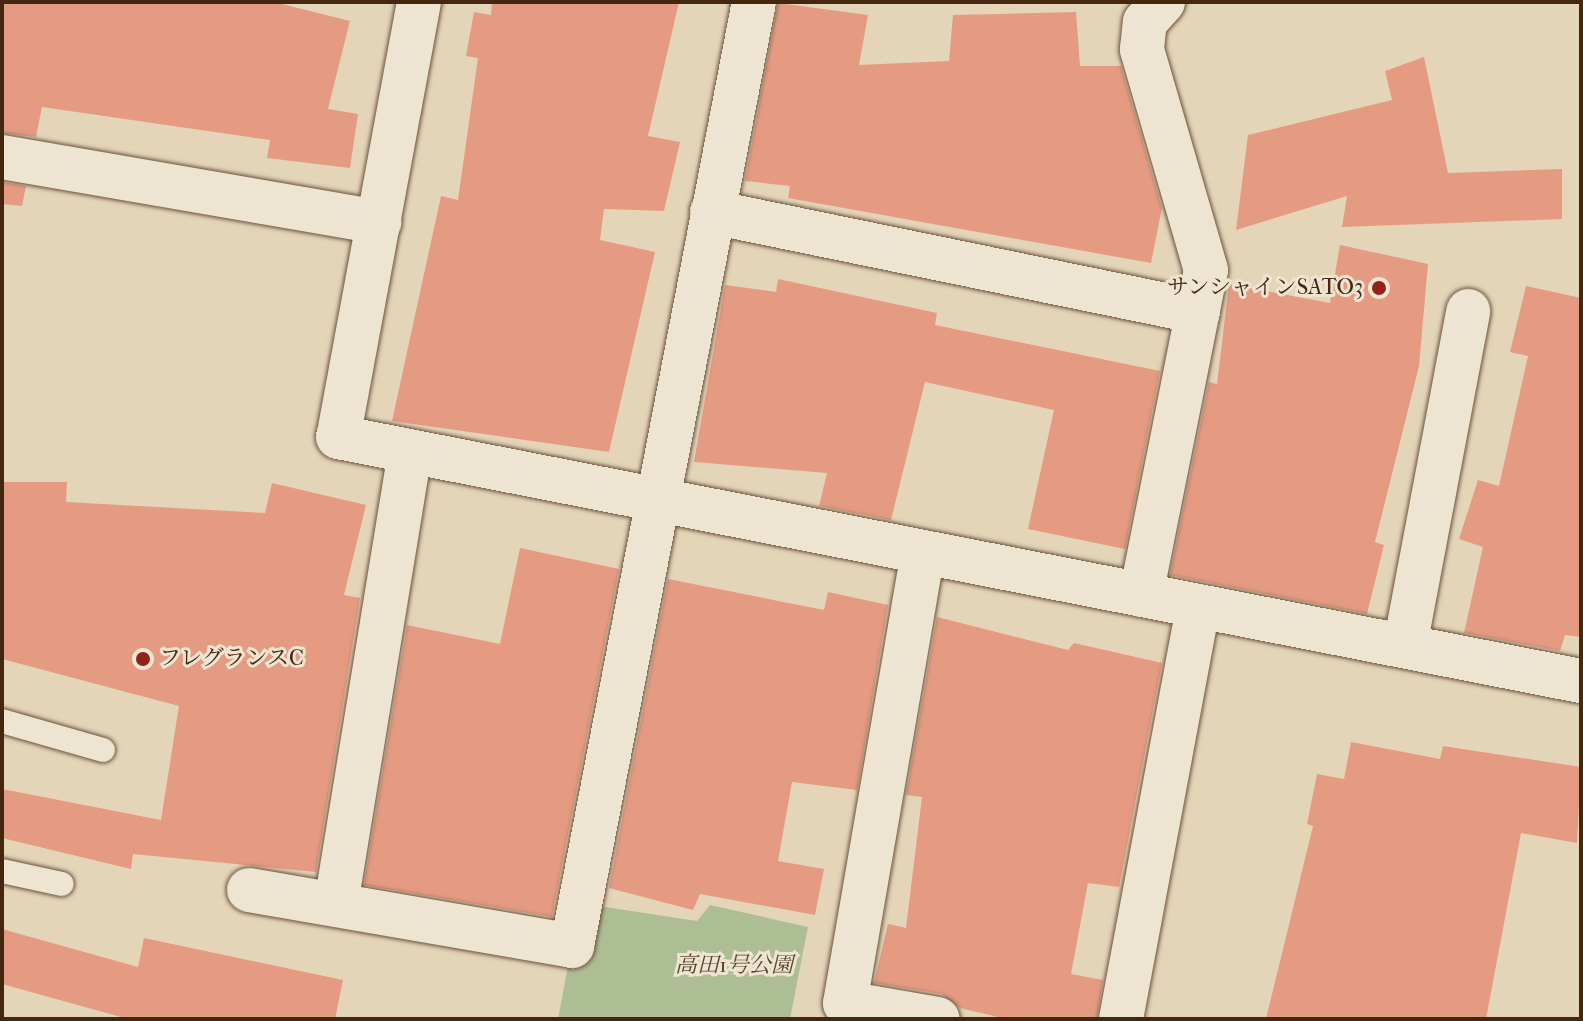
<!DOCTYPE html>
<meta charset="utf-8">
<style>
body{margin:0}
#map{position:relative;width:1583px;height:1021px;overflow:hidden;background:#e4d5b9;font-family:"IM FELL French Canon","Noto Serif JP",serif}
div>[style]{position:absolute}
.green>*{inset:0;background:#adbe95}
.building>*{inset:0;background:#e49b82}
.roads{filter:drop-shadow(0 0 2px #6d523a) drop-shadow(0 0 2px #6d523a)}
.lane>*{height:24px;margin:-12px;padding:0 12px;transform-origin:12px;border-radius:12px;background:#ede4d2}
.street>*{height:44px;margin:-22px;padding:0 22px;transform-origin:22px;border-radius:22px;background:#ede4d2}
.dots>*{width:22px;height:22px;translate:-50% -50%;box-sizing:border-box;border:4px solid #ede4d2;border-radius:50%}
span{translate:-50% -50%;white-space:nowrap;text-align:center;line-height:1.15;-webkit-text-stroke:6px #ede4d2;paint-order:stroke}
.poi-label{font-size:22px;color:#45260f}
.right{translate:-100% -50%;text-align:right}
.left{translate:0 -50%;text-align:left}
.park-label{font-size:22px;color:#5a442a;font-style:italic}
.frame{position:absolute;inset:0;border:4px solid #45260f;pointer-events:none}
</style>
<div id="map">
<div class="green">
<div style="clip-path:polygon(592px 905px,697px 921px,710px 905px,808px 927px,790px 1019px,558px 1019px,570px 955px)"></div>
</div>
<div class="building">
<div style="clip-path:polygon(2px 2px,274px 2px,350px 21px,328px 109px,358px 114px,350px 168px,267px 158px,270px 140px,42px 107px,36px 137px,2px 133px)"></div>
<div style="clip-path:polygon(492px 2px,679px 2px,648px 136px,680px 142px,664px 211px,604px 209px,600px 240px,655px 252px,609px 452px,392px 421px,441px 196px,458px 200px,478px 58px,466px 56px,474px 12px,491px 15px)"></div>
<div style="clip-path:polygon(778px 3px,868px 15px,859px 65px,949px 61px,953px 15px,1076px 12px,1080px 66px,1121px 66px,1162px 208px,1151px 263px,788px 198px,790px 186px,745px 181px)"></div>
<div style="clip-path:polygon(1424px 57px,1448px 173px,1562px 169px,1562px 219px,1342px 227px,1347px 196px,1236px 230px,1248px 135px,1392px 100px,1385px 71px)"></div>
<div style="clip-path:polygon(2px 182px,26px 186px,22px 206px,2px 204px)"></div>
<div style="clip-path:polygon(1340px 245px,1428px 264px,1419px 366px,1375px 542px,1384px 545px,1367px 614px,1170px 575px,1209px 382px,1217px 384px,1229px 284px,1330px 303px)"></div>
<div style="clip-path:polygon(778px 279px,937px 313px,935px 325px,1160px 371px,1125px 549px,1028px 529px,1054px 410px,925px 382px,891px 520px,819px 506px,827px 473px,694px 462px,725px 285px,776px 292px)"></div>
<div style="clip-path:polygon(1526px 286px,1581px 298px,1581px 637px,1565px 635px,1560px 651px,1464px 633px,1483px 547px,1459px 539px,1478px 480px,1499px 486px,1528px 356px,1510px 352px)"></div>
<div style="clip-path:polygon(2px 482px,67px 482px,66px 502px,265px 513px,272px 483px,366px 505px,344px 595px,360px 598px,316px 872px,133px 854px,131px 869px,2px 838px,2px 789px,161px 820px,179px 706px,2px 659px)"></div>
<div style="clip-path:polygon(520px 548px,619px 569px,552px 917px,364px 885px,407px 625px,500px 644px)"></div>
<div style="clip-path:polygon(668px 579px,824px 610px,828px 592px,888px 605px,857px 790px,792px 782px,778px 861px,824px 869px,815px 915px,700px 894px,693px 910px,609px 888px)"></div>
<div style="clip-path:polygon(937px 617px,1068px 650px,1074px 643px,1162px 663px,1119px 887px,1088px 883px,1071px 974px,1103px 980px,1097px 1019px,1006px 1019px,960px 1008px,942px 994px,874px 983px,888px 924px,906px 928px,922px 797px,906px 795px)"></div>
<div style="clip-path:polygon(1351px 742px,1440px 759px,1443px 746px,1581px 767px,1577px 843px,1521px 833px,1486px 1019px,1266px 1019px,1313px 826px,1307px 824px,1317px 774px,1344px 779px)"></div>
<div style="clip-path:polygon(2px 929px,138px 967px,144px 938px,343px 980px,335px 1019px,128px 1019px,2px 984px)"></div>
</div>
<div class="roads">
<div class="lane">
<div style="left:2px;top:721px;width:105px;rotate:16deg"></div>
<div style="left:2px;top:871px;width:61px;rotate:12.2deg"></div>
</div>
<div class="street">
<div style="left:419px;top:2px;width:442px;rotate:100.5deg"></div>
<div style="left:338px;top:437px;width:1267px;rotate:11.11deg"></div>
<div style="left:2px;top:157px;width:383px;rotate:9.8deg"></div>
<div style="left:712px;top:212px;width:496px;rotate:11.6deg"></div>
<div style="left:923px;top:552px;width:458px;rotate:99.8deg"></div>
<div style="left:845px;top:1003px;width:94px;rotate:9.8deg"></div>
<div style="left:1141px;top:595px;width:331px;rotate:-78.7deg"></div>
<div style="left:1206px;top:270px;width:230px;rotate:-106.2deg"></div>
<div style="left:1142px;top:49px;width:27px;rotate:-84deg"></div>
<div style="left:1145px;top:22px;width:27px;rotate:-48deg"></div>
<div style="left:1405px;top:646px;width:341px;rotate:-79.3deg"></div>
<div style="left:249px;top:890px;width:328px;rotate:9.8deg"></div>
<div style="left:572px;top:946px;width:961px;rotate:-79.09deg"></div>
<div style="left:336px;top:904px;width:458px;rotate:-80.7deg"></div>
<div style="left:1121px;top:1019px;width:420px;rotate:-79.4deg"></div>
</div>
</div>
<div class="dots">
<div style="left:1379px;top:288px;background:#8f2418"></div>
<div style="left:143px;top:659px;background:#8f2418"></div>
</div>
<div class="poi-label">
<span class="right" style="left:1363px;top:288px">サンシャインSATO3</span>
<span class="left" style="left:159px;top:659px">フレグランスC</span>
</div>
<div class="park-label">
<span style="left:734px;top:966px">高田1号公園</span>
</div>
<div class="frame"></div>
</div>
